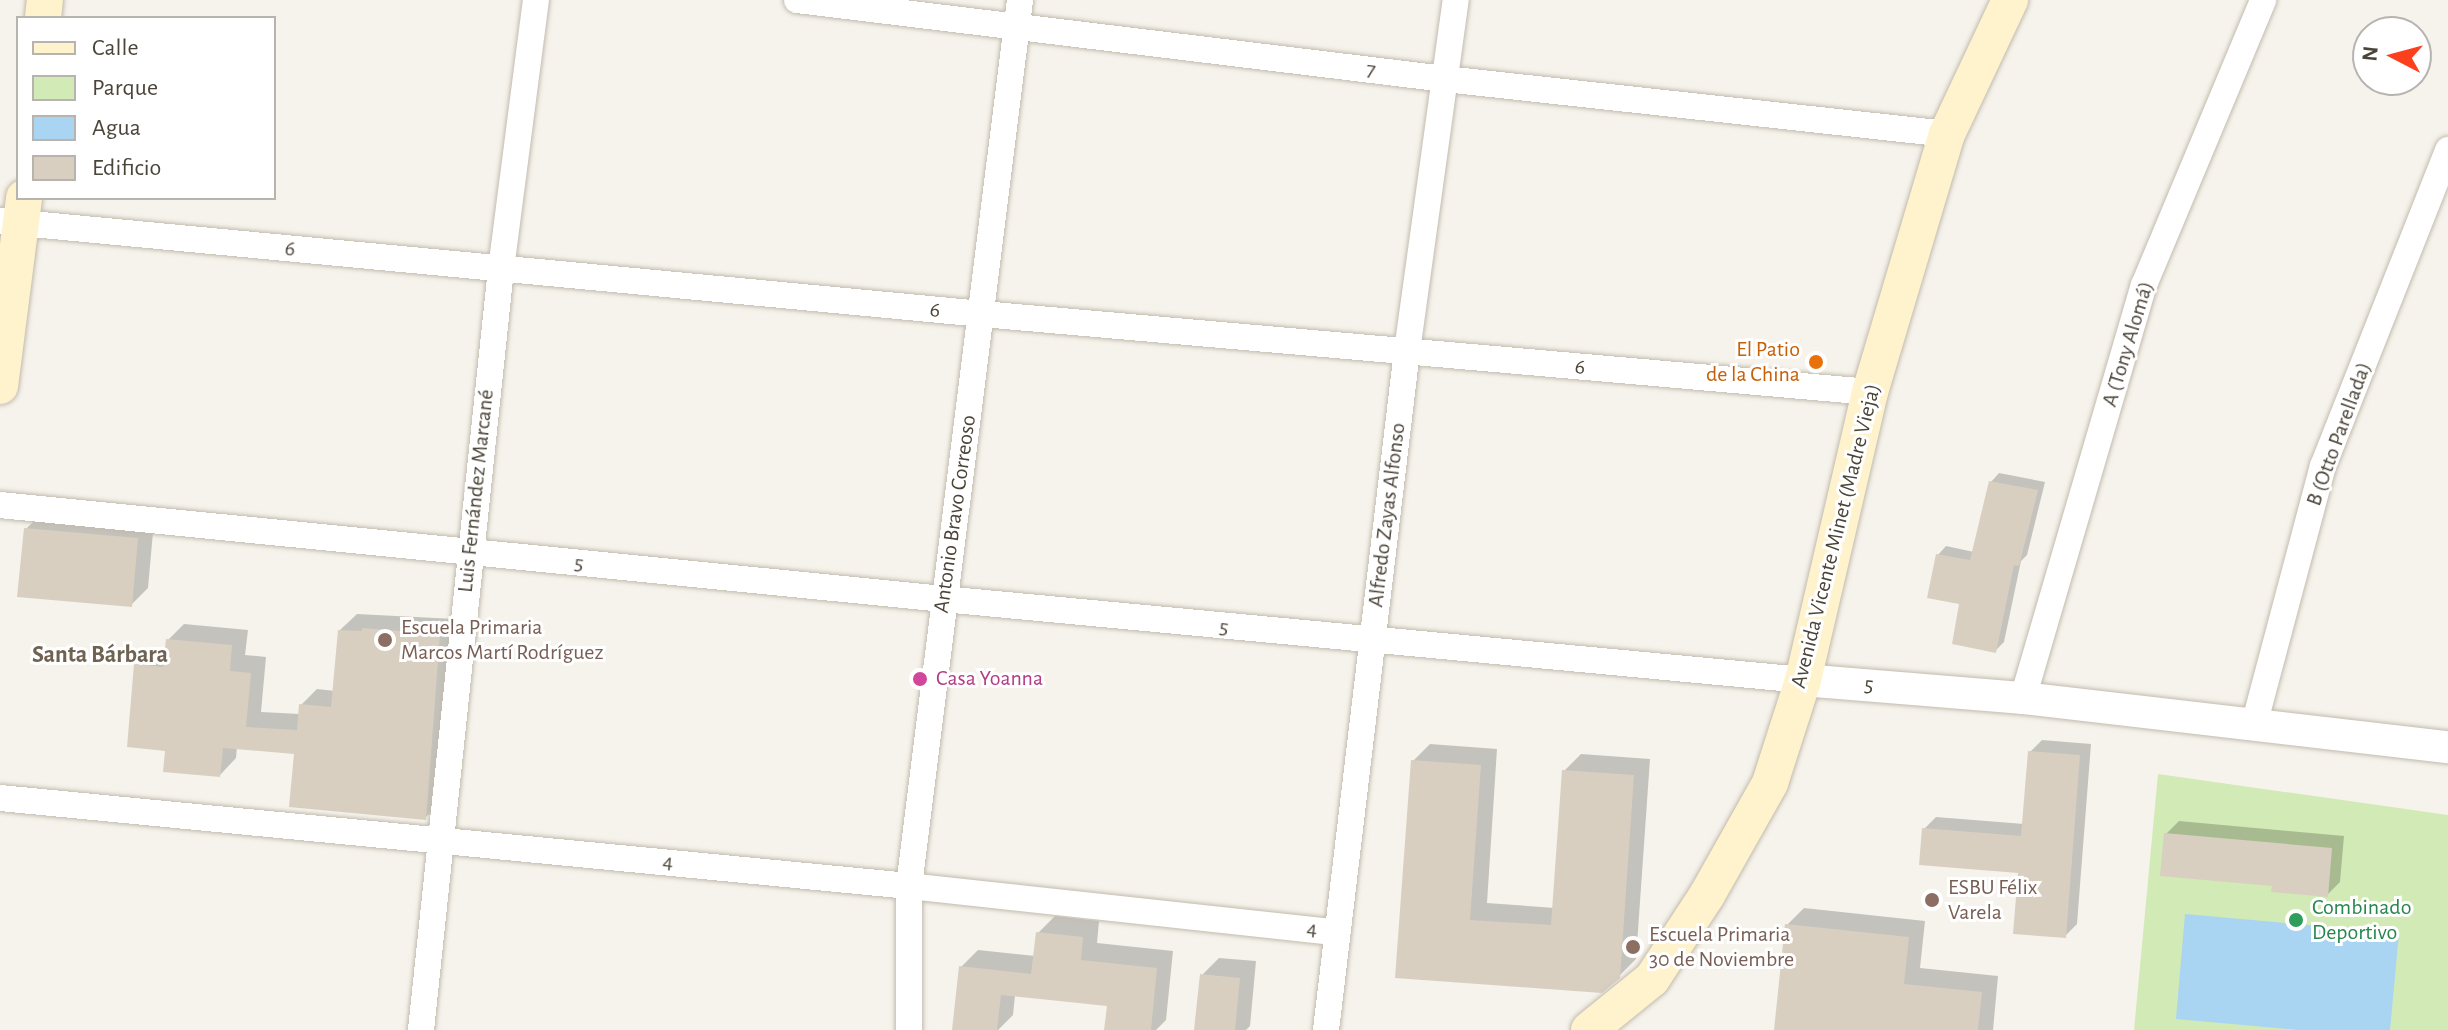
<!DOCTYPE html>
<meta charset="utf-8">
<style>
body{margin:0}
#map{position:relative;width:2448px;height:1030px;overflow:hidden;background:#f6f3ec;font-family:"Alegreya Sans",sans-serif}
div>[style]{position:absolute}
.green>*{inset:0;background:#d2eab5}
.water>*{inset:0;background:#a9d4f2}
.shadow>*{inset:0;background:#0003}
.building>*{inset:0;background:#d8cfc1}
.roads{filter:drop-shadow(0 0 2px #c2bbae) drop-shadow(0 0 2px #c2bbae)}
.minor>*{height:26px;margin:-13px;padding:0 13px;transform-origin:13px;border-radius:13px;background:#fff}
.tertiary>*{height:32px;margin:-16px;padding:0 16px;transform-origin:16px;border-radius:16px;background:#fff}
.secondary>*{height:36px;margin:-18px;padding:0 18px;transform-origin:18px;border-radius:18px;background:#fff3cd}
.dots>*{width:22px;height:22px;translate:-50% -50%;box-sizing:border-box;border:4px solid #fff;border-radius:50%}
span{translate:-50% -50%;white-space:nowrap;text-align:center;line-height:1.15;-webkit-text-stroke:6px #fff;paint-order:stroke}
.street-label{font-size:22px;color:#4b4439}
.food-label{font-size:22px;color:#c56008}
.right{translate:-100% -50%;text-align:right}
.education-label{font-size:22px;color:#785e54}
.left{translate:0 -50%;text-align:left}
.hotel-label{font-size:22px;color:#b23c85}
.leisure-label{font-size:22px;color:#27864d}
.neighbourhood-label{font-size:24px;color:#6e6250;font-weight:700}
.legend{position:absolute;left:16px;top:16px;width:260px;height:184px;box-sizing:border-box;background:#fff;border:2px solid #b7b4b0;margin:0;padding:10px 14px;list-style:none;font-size:24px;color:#4b4439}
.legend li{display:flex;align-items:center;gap:16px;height:40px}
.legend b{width:40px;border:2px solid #b7b4b0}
.north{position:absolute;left:2352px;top:16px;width:80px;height:80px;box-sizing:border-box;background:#fff;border:2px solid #b7b4b0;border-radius:50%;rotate:276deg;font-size:22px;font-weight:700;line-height:32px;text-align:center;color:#4b4439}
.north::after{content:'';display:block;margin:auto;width:28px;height:36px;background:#fc3f1d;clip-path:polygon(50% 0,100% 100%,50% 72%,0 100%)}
</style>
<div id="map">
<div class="green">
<div style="clip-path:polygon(2158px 774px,2448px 815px,2448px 1030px,2134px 1030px)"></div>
</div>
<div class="water">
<div style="clip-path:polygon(2185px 914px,2399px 933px,2390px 1030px,2300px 1030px,2176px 1019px)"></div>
</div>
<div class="shadow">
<div style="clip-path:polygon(1999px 473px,2045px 482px,2027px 555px,2021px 561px,2004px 642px,1995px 651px,1962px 602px,1938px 555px,1946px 546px,1974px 552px,1991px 482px)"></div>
<div style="clip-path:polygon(43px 512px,154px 521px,148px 588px,131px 605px,26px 529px)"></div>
<div style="clip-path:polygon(357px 614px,455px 619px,441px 802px,425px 818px,296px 752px,237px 747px,236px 758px,220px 775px,167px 749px,136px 665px,152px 649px,167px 650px,168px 640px,184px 624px,248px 630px,245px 655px,266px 657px,261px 712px,300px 714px,301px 705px,317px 689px,335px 691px,340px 630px)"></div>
<div style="clip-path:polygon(2042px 740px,2091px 744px,2077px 924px,2065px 936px,2020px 871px,1924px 829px,1936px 817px,2024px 824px,2030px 752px)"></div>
<div style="clip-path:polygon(1430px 744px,1497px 749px,1487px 903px,1555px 908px,1564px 771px,1581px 754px,1650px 759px,1636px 959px,1619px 976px,1397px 977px,1413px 761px)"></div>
<div style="clip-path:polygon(2179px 821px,2344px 836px,2340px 882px,2327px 895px,2274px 884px,2166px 834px)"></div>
<div style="clip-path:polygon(1804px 908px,1925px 921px,1920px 968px,1998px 976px,1993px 1030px,1785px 1030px,1787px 925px)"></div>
<div style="clip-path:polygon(1055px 916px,1099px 921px,1097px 943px,1173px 951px,1166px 1020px,1156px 1030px,1106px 1030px,1109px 1004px,1015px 995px,1013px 1015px,998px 1030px,979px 1030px,961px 967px,978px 950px,1035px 956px,1038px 933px)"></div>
<div style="clip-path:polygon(1219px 958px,1256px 961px,1250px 1026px,1246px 1030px,1196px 1030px,1202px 975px)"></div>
</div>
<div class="building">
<div style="clip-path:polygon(1989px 481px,2038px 490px,2019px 566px,2014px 565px,1996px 653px,1952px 644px,1959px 604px,1927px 598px,1936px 554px,1970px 560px)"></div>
<div style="clip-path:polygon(24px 528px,138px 538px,132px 607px,17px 597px)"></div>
<div style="clip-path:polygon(362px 628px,440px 634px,426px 820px,289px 807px,294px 754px,223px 748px,220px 777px,163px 772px,165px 751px,127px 747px,134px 664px,163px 667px,166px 639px,232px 645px,230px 671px,251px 673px,246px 727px,297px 730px,299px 704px,331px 707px,338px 630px,362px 631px)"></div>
<div style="clip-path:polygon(2028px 751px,2080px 755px,2066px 938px,2013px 934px,2018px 873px,1919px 865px,1922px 828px,2021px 836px)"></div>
<div style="clip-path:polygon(1411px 760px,1481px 765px,1470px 920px,1551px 925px,1562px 770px,1634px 775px,1620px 978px,1602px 993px,1395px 978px)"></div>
<div style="clip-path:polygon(2164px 833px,2332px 848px,2328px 897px,2271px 892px,2272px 886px,2160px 876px)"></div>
<div style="clip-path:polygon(1785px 924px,1909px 937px,1904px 984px,1982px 992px,1978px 1030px,1774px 1030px)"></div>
<div style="clip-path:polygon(1036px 932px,1083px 937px,1081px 960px,1157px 968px,1151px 1030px,1104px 1030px,1107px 1006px,1001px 995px,997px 1030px,952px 1030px,959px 966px,1031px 974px)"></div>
<div style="clip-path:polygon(1200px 974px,1240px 978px,1235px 1030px,1194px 1030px)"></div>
</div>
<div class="roads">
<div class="minor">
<div style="left:797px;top:0;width:653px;rotate:6.95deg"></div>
<div style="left:1445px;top:79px;width:505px;rotate:6.25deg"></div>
<div style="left:0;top:221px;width:986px;rotate:5.41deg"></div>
<div style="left:982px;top:314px;width:891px;rotate:5.02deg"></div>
<div style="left:0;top:505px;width:948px;rotate:5.69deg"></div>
<div style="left:943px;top:599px;width:864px;rotate:5.38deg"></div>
<div style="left:2023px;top:698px;width:430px;rotate:-73.7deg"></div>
<div style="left:2144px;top:285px;width:309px;rotate:-67.3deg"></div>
<div style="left:2254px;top:725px;width:268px;rotate:-75.1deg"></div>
<div style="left:2323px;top:466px;width:340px;rotate:-68.4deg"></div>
<div style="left:0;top:798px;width:913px;rotate:5.53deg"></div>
<div style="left:909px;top:886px;width:428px;rotate:6.2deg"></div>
<div style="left:421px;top:1030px;width:765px;rotate:-84deg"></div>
<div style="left:501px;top:269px;width:271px;rotate:-82.6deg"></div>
<div style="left:909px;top:1030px;width:144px;rotate:-90deg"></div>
<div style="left:909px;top:886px;width:893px;rotate:-82.86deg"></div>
<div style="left:1326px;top:1030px;width:684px;rotate:-83.2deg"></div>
<div style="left:1407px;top:351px;width:354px;rotate:-82.1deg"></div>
</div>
<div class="tertiary">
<div style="left:1803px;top:680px;width:221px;rotate:4.7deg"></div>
<div style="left:2023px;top:698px;width:428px;rotate:6.6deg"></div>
</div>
<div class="secondary">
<div style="left:43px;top:18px;width:18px;rotate:-84deg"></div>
<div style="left:0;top:386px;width:190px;rotate:-82.7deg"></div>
<div style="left:1589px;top:1030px;width:81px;rotate:-39deg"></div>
<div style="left:1652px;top:979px;width:100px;rotate:-56.8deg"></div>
<div style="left:1707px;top:895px;width:129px;rotate:-60.6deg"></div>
<div style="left:1770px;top:783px;width:108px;rotate:-72.2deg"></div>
<div style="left:1803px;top:680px;width:296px;rotate:-76.9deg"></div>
<div style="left:1870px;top:392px;width:269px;rotate:-73.4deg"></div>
<div style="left:1947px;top:134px;width:148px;rotate:-64.8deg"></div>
</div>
</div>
<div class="dots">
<div style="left:1816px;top:362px;background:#e8710a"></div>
<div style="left:385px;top:640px;background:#8d6e63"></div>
<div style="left:920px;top:679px;background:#d1479c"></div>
<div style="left:1932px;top:900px;background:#8d6e63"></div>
<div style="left:2296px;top:920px;background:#2e9e5b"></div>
<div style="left:1633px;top:947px;background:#8d6e63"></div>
</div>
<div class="street-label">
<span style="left:1371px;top:70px;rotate:7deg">7</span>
<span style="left:290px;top:249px;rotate:5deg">6</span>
<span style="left:935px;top:310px;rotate:5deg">6</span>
<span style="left:2128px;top:344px;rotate:-73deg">A (Tony Alomá)</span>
<span style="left:1580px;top:367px;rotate:5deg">6</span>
<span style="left:2339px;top:434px;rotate:-70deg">B (Otto Parellada)</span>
<span style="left:476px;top:491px;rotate:-84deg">Luis Fernández Marcané</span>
<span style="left:955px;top:514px;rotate:-82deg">Antonio Bravo Correoso</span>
<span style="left:1387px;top:515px;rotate:-83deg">Alfredo Zayas Alfonso</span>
<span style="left:1836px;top:536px;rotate:-76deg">Avenida Vicente Minet (Madre Vieja)</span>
<span style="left:579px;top:563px;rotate:6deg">5</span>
<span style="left:1224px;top:627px;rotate:6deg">5</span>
<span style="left:1869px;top:685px;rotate:5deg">5</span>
<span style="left:668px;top:862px;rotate:6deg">4</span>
<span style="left:1312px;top:929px;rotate:6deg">4</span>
</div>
<div class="food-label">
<span class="right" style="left:1800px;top:362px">El Patio<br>de la China</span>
</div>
<div class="education-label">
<span class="left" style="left:401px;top:640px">Escuela Primaria<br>Marcos Martí Rodríguez</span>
<span class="left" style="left:1948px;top:900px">ESBU Félix<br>Varela</span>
<span class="left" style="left:1649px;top:947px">Escuela Primaria<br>30 de Noviembre</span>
</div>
<div class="hotel-label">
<span class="left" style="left:936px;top:679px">Casa Yoanna</span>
</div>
<div class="leisure-label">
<span class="left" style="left:2312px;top:920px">Combinado<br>Deportivo</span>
</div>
<div class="neighbourhood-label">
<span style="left:100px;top:656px">Santa Bárbara</span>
</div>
<ul class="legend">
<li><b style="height:10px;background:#fff3cd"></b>Calle</li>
<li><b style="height:22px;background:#d2eab5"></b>Parque</li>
<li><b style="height:22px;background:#a9d4f2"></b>Agua</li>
<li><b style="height:22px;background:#d8cfc1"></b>Edificio</li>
</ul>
<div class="north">N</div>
</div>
